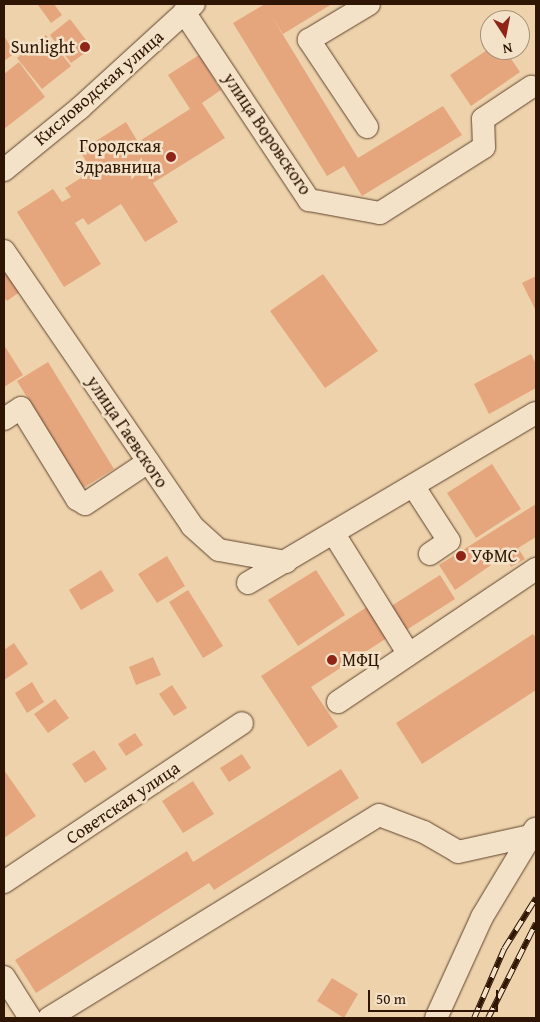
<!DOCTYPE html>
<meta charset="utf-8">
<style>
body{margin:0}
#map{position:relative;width:540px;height:1022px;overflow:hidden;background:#eed2ab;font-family:"Gentium Book Plus",serif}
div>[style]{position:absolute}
.building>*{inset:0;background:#e5a67e}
.roads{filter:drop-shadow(0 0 1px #5e442e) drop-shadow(0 0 1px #5e442e)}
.minor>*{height:22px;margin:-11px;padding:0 11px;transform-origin:11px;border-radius:11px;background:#f4e2c8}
.rail>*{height:5.5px;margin-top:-2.75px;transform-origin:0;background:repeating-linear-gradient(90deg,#f4e2c8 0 11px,#2e1504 0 22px);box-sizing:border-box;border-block:1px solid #2e1504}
.dots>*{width:14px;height:14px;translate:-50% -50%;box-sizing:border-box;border:2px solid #f4e2c8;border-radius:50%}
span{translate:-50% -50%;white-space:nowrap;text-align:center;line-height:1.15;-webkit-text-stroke:5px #f4e2c8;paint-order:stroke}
.poi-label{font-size:18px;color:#2e1504}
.right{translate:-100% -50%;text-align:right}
.left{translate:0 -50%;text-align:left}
.street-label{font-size:18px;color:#2e1504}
.frame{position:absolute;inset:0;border:5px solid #2e1504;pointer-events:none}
.north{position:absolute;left:480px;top:10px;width:50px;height:50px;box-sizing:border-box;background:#f4e2c8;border:1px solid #a5907a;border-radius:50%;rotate:169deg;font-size:14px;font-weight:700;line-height:20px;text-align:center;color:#2e1504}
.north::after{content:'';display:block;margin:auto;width:18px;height:22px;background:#8f2418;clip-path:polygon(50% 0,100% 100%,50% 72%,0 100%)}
.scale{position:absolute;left:368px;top:990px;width:130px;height:22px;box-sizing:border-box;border:2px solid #2e1504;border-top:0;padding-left:6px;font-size:15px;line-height:18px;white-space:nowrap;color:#2e1504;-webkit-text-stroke:4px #f4e2c8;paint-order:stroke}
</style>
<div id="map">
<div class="building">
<div style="clip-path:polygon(40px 4px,54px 4px,62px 15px,51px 23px,38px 5px)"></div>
<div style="clip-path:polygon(265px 4px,332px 4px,283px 34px,269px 12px,358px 158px,443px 106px,462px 135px,362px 196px,344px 166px,327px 176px,233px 23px)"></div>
<div style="clip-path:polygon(70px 19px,92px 48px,71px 63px,50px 35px)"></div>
<div style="clip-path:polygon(46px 35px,71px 66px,42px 89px,17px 58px)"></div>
<div style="clip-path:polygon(4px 36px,15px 53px,4px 61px)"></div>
<div style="clip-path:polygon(490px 48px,505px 50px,520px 72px,471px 106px,450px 75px)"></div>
<div style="clip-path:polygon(199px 55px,221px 90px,202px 103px,225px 138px,153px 183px,178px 222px,145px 242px,121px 204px,88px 225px,83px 218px,75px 223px,101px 264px,64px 287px,17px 212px,53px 189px,62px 202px,71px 197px,65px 188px,92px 171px,80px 151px,126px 122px,138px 142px,190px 109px,168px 75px)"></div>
<div style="clip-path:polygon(19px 62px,45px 97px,4px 129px,4px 74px)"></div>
<div style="clip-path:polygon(4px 265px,21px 291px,7px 301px,4px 297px)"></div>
<div style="clip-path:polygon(323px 274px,378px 351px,325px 388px,270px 311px)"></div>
<div style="clip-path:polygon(536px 276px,536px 311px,522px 283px)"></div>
<div style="clip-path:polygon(4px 345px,23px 375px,4px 387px)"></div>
<div style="clip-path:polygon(531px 354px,536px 364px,536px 388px,489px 414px,474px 384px)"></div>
<div style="clip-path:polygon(48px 362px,114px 469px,83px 488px,17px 381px)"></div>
<div style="clip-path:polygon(492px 464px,521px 509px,476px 538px,447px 493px)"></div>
<div style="clip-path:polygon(536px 504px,536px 537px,518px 548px,525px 559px,511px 567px,504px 556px,455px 590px,439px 565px)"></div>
<div style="clip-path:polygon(167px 556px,185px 586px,157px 603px,138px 574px)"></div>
<div style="clip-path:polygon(101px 570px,114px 591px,81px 610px,69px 590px)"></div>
<div style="clip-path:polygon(316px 570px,345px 615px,298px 646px,268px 600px)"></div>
<div style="clip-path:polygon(440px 575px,455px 599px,400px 634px,385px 610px)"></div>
<div style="clip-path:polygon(188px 590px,223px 646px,203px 658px,169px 602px)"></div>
<div style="clip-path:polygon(370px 605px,390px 636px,311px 687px,338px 727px,308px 747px,261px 676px)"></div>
<div style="clip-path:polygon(533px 634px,536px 638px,536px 690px,422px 764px,396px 723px)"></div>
<div style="clip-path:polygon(14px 643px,28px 664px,4px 680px,4px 650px)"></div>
<div style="clip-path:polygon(153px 657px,161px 675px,136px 685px,129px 667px)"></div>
<div style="clip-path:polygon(32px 682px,44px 702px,27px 713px,15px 693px)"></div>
<div style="clip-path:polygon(172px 685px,187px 708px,174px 716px,159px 694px)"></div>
<div style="clip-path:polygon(55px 699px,69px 718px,48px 733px,34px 714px)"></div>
<div style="clip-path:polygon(135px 733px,143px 745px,126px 756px,118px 744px)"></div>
<div style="clip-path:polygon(94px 750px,107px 769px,85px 783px,72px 764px)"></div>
<div style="clip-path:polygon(242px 754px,251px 768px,229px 782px,220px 768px)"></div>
<div style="clip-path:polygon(341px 769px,359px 798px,214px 890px,209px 883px,36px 993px,15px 960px,187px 851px,193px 862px)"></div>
<div style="clip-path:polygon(4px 770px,36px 816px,4px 838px)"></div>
<div style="clip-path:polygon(193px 781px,214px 814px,183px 833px,162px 801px)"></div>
<div style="clip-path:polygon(332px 978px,358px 994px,344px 1018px,317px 1001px)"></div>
</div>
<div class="roads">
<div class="minor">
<div style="left:184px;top:12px;width:226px;rotate:56.4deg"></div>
<div style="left:309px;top:200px;width:72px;rotate:10.4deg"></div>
<div style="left:380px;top:213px;width:123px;rotate:-32.4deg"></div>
<div style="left:484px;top:147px;width:28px;rotate:-92deg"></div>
<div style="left:483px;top:119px;width:58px;rotate:-33.7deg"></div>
<div style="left:367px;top:127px;width:105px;rotate:-123.7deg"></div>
<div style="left:309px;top:40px;width:70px;rotate:-31deg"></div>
<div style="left:4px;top:170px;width:98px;rotate:-39.2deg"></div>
<div style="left:80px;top:108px;width:154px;rotate:-42.4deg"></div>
<div style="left:4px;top:251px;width:333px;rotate:55.6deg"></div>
<div style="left:192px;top:526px;width:36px;rotate:42deg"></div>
<div style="left:219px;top:550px;width:68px;rotate:10.2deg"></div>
<div style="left:4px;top:419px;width:20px;rotate:-33deg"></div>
<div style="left:21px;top:408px;width:107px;rotate:58.4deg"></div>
<div style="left:77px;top:499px;width:9px;rotate:32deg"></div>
<div style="left:85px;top:504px;width:76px;rotate:-33.7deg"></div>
<div style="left:414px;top:487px;width:64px;rotate:57.1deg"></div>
<div style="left:449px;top:541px;width:23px;rotate:146deg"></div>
<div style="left:334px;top:534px;width:140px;rotate:58.1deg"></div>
<div style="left:248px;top:583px;width:334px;rotate:-30.6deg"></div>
<div style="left:338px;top:702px;width:239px;rotate:-33.9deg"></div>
<div style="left:4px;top:882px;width:286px;rotate:-33.7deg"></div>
<div style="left:4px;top:977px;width:49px;rotate:57.6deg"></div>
<div style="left:49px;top:1018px;width:387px;rotate:-31.6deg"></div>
<div style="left:379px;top:815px;width:48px;rotate:20.7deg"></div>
<div style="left:424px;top:832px;width:39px;rotate:30deg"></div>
<div style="left:458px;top:852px;width:74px;rotate:-12.5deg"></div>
<div style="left:436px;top:1018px;width:111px;rotate:-65.5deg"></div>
<div style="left:482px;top:917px;width:103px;rotate:-58.9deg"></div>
</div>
</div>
<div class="rail">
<div style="left:474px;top:1018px;width:75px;rotate:-66.5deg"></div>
<div style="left:504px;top:949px;width:60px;rotate:-57.9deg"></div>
<div style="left:488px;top:1018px;width:106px;rotate:-63.2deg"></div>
</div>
<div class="dots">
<div style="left:85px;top:47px;background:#8f2418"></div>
<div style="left:171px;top:157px;background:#8f2418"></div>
<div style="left:461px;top:556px;background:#8f2418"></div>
<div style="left:332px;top:660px;background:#8f2418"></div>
</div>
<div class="poi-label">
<span class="right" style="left:75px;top:47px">Sunlight</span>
<span class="right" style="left:161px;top:157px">Городская<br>Здравница</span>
<span class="left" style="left:471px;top:556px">УФМС</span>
<span class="left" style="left:342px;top:660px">МФЦ</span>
</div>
<div class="street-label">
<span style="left:99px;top:88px;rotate:-41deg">Кисловодская улица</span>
<span style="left:267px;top:134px;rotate:56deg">улица Воровского</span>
<span style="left:127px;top:432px;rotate:56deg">улица Гаевского</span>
<span style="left:123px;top:803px;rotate:-34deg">Советская улица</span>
</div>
<div class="frame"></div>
<div class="north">N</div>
<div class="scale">50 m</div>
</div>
